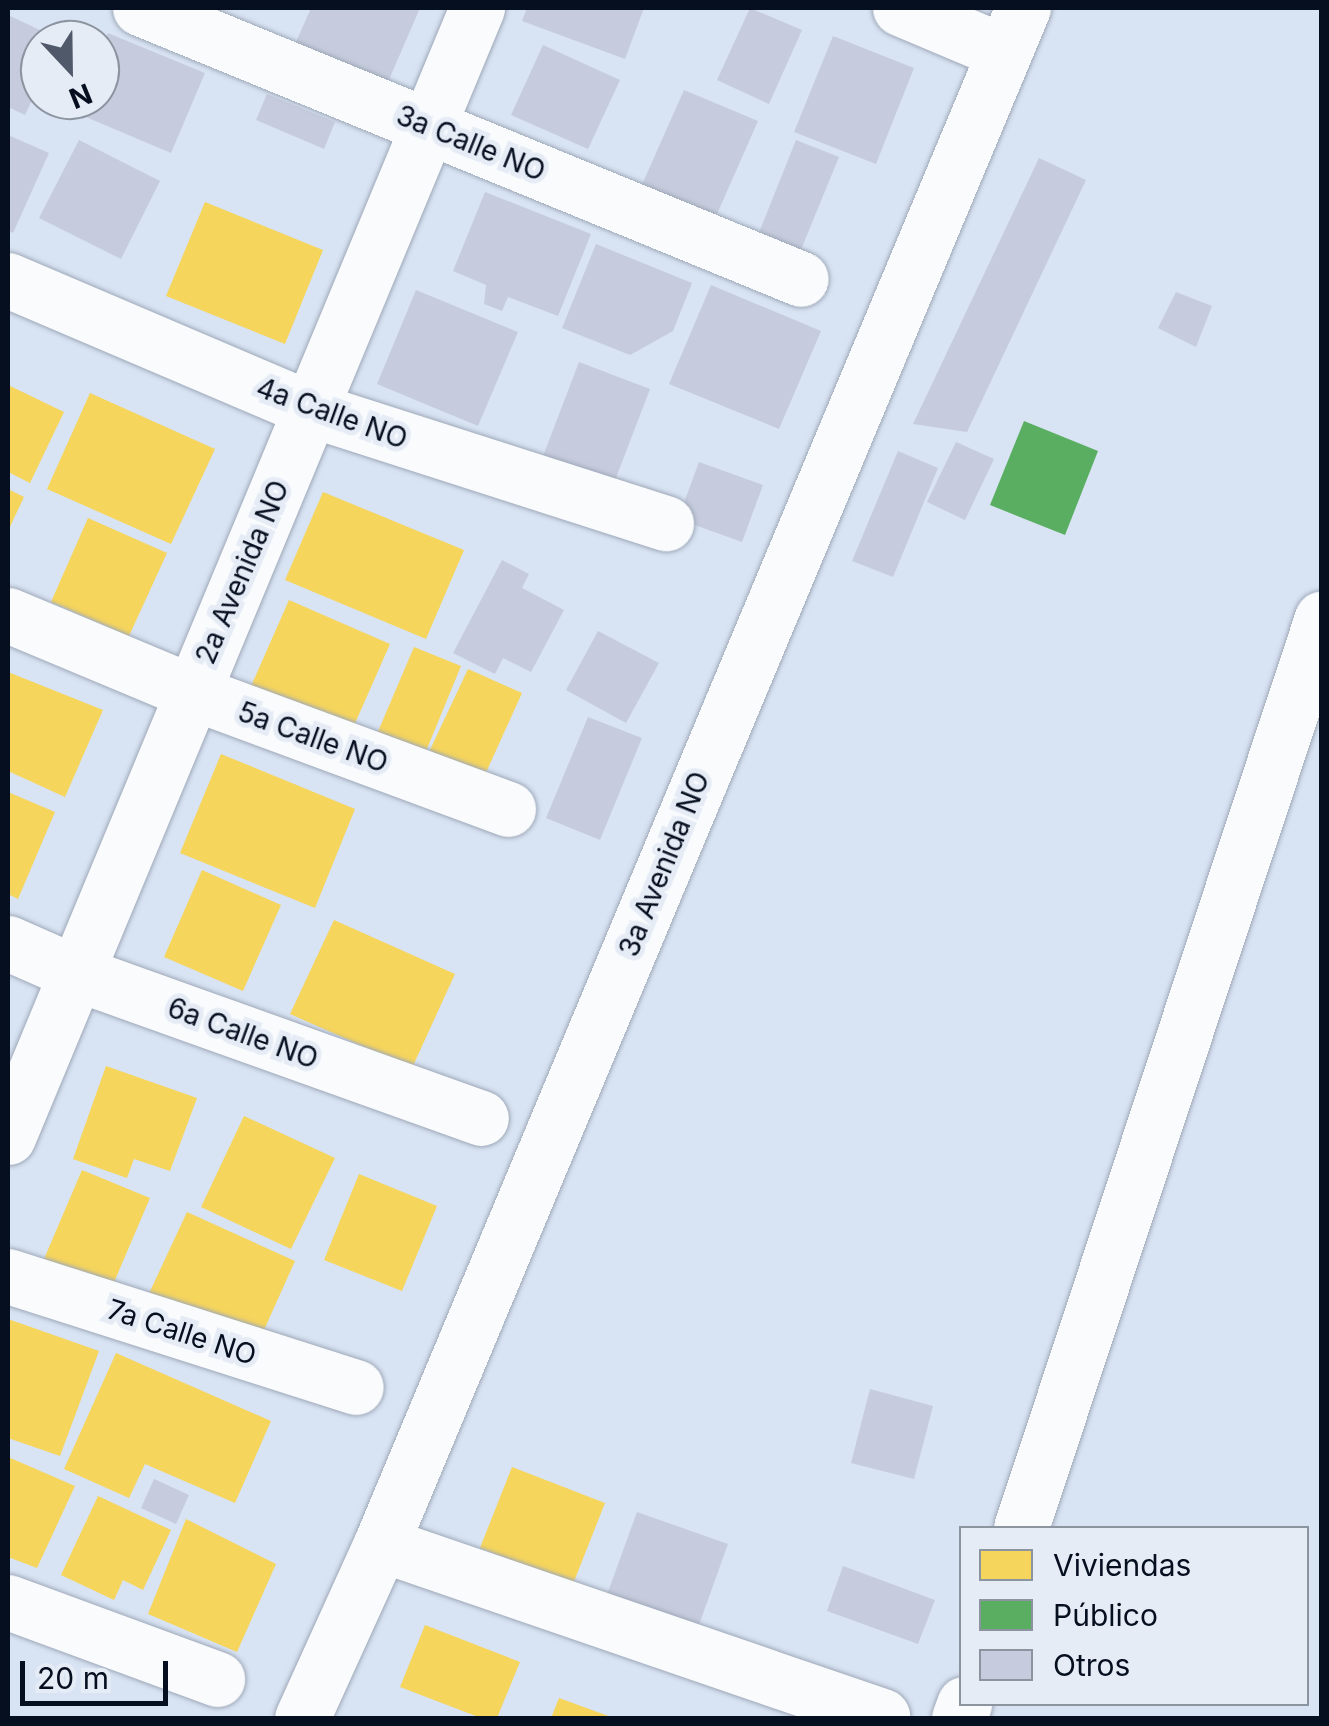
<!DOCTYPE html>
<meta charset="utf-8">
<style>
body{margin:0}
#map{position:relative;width:1329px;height:1726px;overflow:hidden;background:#d8e3f3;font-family:Inter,sans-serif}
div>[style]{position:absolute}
.homes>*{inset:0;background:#f6d55c}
.public>*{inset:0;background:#5aae61}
.building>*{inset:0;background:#c6ccdd}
.roads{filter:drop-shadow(0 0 2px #9ea8b8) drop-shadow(0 0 2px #9ea8b8)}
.minor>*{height:55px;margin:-27.5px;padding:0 27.5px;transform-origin:27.5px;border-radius:27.5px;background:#f9fbfd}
span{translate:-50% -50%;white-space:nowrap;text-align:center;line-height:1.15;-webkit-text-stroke:10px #e6ecf6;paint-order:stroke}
.street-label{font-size:28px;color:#060f20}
.frame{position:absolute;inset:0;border:10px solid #060f20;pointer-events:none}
.legend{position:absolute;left:959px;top:1526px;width:350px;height:180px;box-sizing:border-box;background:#e6ecf6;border:2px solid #8c94a0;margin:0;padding:12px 18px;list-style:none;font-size:30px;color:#060f20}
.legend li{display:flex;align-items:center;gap:20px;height:50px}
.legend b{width:50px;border:2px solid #8c94a0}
.north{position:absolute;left:20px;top:20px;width:100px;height:100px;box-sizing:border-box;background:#e6ecf6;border:2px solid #8c94a0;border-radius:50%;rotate:158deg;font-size:28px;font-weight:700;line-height:40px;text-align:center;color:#060f20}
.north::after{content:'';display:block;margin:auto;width:35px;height:45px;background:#50596a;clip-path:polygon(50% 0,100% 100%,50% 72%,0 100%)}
.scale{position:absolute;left:20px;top:1661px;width:148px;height:45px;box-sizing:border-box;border:5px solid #060f20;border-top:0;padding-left:12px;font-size:30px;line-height:35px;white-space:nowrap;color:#060f20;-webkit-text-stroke:8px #e6ecf6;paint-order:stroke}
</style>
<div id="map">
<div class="homes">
<div style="clip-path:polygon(205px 202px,323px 250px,285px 344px,166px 296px)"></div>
<div style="clip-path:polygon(8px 385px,64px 412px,30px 483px,8px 472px)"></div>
<div style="clip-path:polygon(90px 393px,215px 449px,171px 544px,47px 489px)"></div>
<div style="clip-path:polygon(8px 489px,24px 497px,8px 531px)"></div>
<div style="clip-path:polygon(323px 492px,464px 550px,426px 639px,285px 580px)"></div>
<div style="clip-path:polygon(88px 518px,167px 553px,129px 636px,51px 602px)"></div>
<div style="clip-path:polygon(289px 600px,390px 644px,349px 737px,248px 693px)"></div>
<div style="clip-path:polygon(414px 647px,461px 666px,422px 761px,374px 741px)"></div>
<div style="clip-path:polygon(468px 669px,522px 693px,484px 777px,429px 752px)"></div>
<div style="clip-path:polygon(8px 672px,103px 710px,65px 797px,8px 771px)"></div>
<div style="clip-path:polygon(221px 754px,355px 809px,315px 908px,180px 853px)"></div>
<div style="clip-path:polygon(8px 792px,55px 812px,18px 899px,8px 894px)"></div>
<div style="clip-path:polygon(202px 870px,281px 905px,243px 991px,164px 957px)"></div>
<div style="clip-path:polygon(334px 920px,455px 974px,412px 1068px,290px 1014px)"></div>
<div style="clip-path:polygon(106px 1066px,197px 1098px,170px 1171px,134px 1159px,127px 1178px,73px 1159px)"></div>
<div style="clip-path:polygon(244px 1116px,335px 1158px,291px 1249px,201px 1207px)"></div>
<div style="clip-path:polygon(82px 1170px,150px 1198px,109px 1294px,41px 1266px)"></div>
<div style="clip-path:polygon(359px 1174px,437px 1206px,402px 1291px,324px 1260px)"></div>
<div style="clip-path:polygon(187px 1212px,295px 1261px,255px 1350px,146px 1300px)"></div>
<div style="clip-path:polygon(8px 1319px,99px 1351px,60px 1456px,8px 1438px)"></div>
<div style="clip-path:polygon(116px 1353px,271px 1421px,235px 1503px,145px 1464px,129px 1498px,64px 1469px)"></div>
<div style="clip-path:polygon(8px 1457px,75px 1486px,37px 1568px,8px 1557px)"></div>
<div style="clip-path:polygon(512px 1467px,605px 1503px,573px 1584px,480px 1548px)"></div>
<div style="clip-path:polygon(98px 1496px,171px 1530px,143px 1590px,123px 1580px,114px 1600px,61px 1575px)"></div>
<div style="clip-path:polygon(186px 1519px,276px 1564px,237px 1652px,148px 1614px)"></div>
<div style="clip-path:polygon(425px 1625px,520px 1662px,497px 1718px,481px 1718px,400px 1687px)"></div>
<div style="clip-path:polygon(559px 1698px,614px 1718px,551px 1718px)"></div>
</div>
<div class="public">
<div style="clip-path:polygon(1024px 421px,1098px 451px,1065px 535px,990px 505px)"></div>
</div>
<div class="building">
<div style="clip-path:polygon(311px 8px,420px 8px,388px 82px,296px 42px)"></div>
<div style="clip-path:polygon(527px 8px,644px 8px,625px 59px,522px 21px)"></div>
<div style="clip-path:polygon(750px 8px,802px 30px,769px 104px,717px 80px)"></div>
<div style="clip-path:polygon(8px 15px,61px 40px,40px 40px,40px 83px,25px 115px,8px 107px)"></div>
<div style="clip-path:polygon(108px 33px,205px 73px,171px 153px,74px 112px,79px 100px,100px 100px,100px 52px)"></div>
<div style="clip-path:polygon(833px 36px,914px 68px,876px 164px,794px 132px)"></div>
<div style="clip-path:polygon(543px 45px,620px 80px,588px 149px,511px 115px)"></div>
<div style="clip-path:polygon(684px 90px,758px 121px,714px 221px,640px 189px)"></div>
<div style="clip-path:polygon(267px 94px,335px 122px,324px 149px,256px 120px)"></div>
<div style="clip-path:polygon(8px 135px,49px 153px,13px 233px,8px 230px)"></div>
<div style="clip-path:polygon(79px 140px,160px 181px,121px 259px,39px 218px)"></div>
<div style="clip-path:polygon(796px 140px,839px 157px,798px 257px,756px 240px)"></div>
<div style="clip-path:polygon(1039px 158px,1086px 180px,967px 432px,913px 424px)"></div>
<div style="clip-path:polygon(485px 192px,591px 234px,558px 316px,508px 297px,502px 311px,484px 304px,486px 285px,453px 271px)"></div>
<div style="clip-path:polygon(596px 244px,692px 283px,673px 331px,630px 355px,562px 328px)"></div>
<div style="clip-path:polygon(711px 285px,821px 331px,779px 429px,669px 384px)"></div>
<div style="clip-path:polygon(416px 290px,518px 332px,478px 426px,377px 384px)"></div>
<div style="clip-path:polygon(1176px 292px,1212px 306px,1196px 347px,1158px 328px)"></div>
<div style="clip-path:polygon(579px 362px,650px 389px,614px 483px,543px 456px)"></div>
<div style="clip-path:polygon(956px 442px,994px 459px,965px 520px,927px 502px)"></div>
<div style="clip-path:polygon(898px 451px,938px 468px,893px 577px,852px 561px)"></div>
<div style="clip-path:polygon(699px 462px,763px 485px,742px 542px,678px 519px)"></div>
<div style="clip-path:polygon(502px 560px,529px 574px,522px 588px,564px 610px,531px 672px,503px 658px,495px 674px,453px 653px)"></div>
<div style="clip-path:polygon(598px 631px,659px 663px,626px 723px,566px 690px)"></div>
<div style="clip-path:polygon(588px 717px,642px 738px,600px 840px,546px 818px)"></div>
<div style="clip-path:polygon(870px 1389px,933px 1406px,914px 1479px,851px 1463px)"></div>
<div style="clip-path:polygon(154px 1479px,189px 1495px,176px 1524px,141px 1508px)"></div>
<div style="clip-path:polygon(637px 1512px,728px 1544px,695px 1636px,604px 1603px)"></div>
<div style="clip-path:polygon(843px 1566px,935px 1600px,918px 1644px,827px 1611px)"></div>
</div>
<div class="roads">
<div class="minor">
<div style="left:140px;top:8px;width:714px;rotate:22.29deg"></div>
<div style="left:900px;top:8px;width:113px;rotate:22.9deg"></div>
<div style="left:8px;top:280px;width:328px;rotate:23.1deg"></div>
<div style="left:310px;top:409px;width:374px;rotate:17.8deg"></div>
<div style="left:8px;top:615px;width:199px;rotate:22.7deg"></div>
<div style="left:192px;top:692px;width:337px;rotate:20.3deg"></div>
<div style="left:8px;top:943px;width:74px;rotate:23.8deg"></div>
<div style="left:76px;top:973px;width:430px;rotate:19.7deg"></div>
<div style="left:8px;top:1137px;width:1223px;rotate:-67.44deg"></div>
<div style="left:8px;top:1276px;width:365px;rotate:17.7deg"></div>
<div style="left:1021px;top:1528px;width:958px;rotate:-71.7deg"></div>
<div style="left:381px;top:1544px;width:530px;rotate:18.95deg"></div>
<div style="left:8px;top:1602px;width:223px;rotate:20.2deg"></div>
<div style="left:302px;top:1718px;width:191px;rotate:-65.6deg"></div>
<div style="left:381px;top:1544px;width:1665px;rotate:-67.32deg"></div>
<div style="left:959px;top:1718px;width:15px;rotate:-70deg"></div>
</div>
</div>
<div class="street-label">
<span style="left:471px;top:143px;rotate:22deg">3a Calle NO</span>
<span style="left:332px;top:413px;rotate:20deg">4a Calle NO</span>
<span style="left:242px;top:572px;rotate:-67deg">2a Avenida NO</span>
<span style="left:313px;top:737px;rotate:20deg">5a Calle NO</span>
<span style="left:664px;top:864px;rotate:-68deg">3a Avenida NO</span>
<span style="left:243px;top:1033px;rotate:20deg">6a Calle NO</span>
<span style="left:182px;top:1332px;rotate:18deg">7a Calle NO</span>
</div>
<div class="frame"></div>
<ul class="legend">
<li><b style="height:28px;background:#f6d55c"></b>Viviendas</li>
<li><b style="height:28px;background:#5aae61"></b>Público</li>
<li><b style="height:28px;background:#c6ccdd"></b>Otros</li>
</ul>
<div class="north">N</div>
<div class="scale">20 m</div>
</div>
